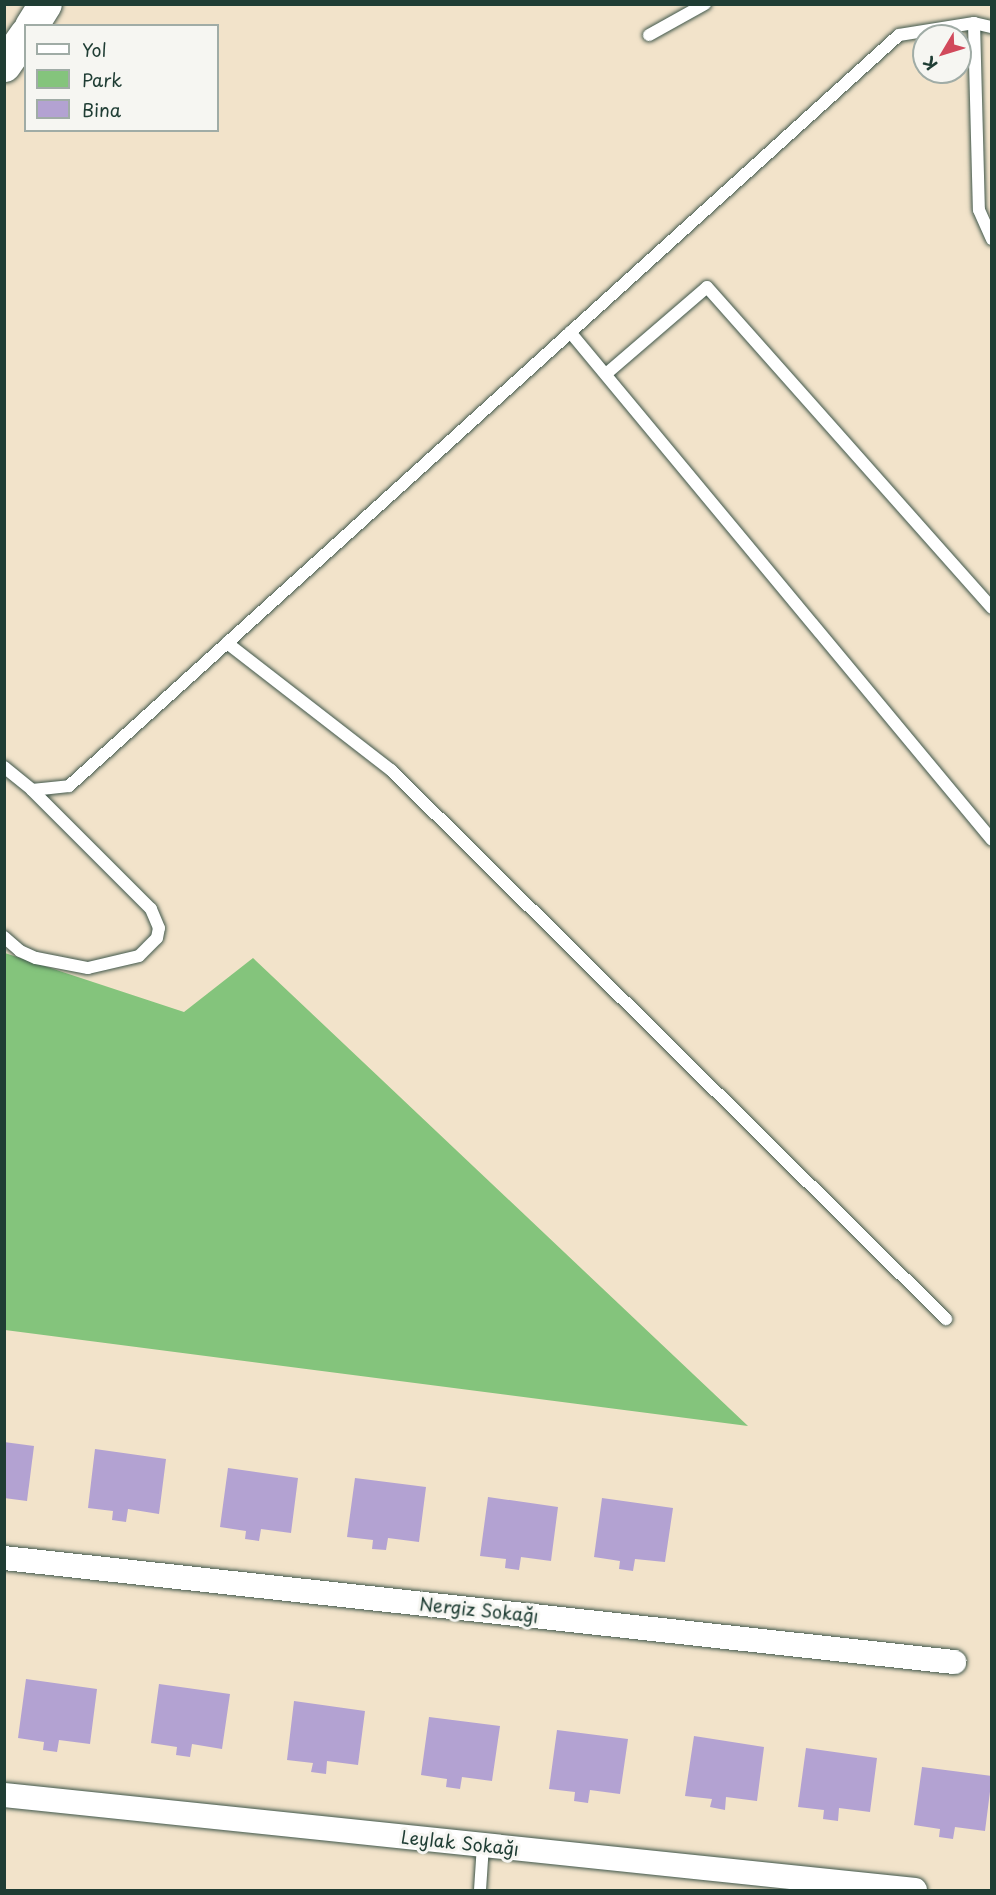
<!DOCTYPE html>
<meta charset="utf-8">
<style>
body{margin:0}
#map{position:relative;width:996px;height:1895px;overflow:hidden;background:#f2e3ca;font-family:"Playpen Sans",sans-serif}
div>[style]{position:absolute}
.green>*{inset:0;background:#84c47c}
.building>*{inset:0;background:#b3a2d2}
.roads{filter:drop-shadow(0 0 2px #3f564a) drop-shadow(0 0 2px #3f564a)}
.lane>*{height:12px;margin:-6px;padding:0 6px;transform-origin:6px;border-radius:6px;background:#fff}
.street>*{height:24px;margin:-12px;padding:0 12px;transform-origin:12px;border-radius:12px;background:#fff}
.highway>*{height:33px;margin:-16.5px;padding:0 16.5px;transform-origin:16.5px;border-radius:16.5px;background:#fff}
span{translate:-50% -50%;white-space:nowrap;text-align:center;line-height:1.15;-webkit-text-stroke:6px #f6f6f2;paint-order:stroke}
.street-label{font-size:18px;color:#1f3d34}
.frame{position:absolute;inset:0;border:6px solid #1f3d34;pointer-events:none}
.legend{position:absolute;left:24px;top:24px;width:195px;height:108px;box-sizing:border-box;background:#f6f6f2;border:2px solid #a0aca6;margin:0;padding:8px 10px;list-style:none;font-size:18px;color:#1f3d34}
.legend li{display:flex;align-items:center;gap:12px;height:30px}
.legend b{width:30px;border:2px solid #a0aca6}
.north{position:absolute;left:912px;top:24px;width:60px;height:60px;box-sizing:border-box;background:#f6f6f2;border:2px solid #a0aca6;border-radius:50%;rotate:232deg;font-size:16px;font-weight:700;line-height:24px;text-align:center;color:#1f3d34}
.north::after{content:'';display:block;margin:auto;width:21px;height:27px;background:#d1495b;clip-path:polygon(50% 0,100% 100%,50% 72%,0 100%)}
</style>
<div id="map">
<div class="green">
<div style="clip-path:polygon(5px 953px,184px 1012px,253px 958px,748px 1426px,5px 1330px)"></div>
</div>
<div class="building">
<div style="clip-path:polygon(4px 1442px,34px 1446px,27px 1501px,4px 1498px)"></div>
<div style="clip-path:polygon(95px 1449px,166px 1459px,159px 1514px,128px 1509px,126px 1522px,112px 1520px,113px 1511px,88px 1508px)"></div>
<div style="clip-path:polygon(228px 1468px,298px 1478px,291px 1533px,261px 1529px,259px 1541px,245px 1539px,246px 1531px,220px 1527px)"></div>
<div style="clip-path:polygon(355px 1478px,426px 1487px,419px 1542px,388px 1538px,386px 1550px,372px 1549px,373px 1540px,347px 1537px)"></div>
<div style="clip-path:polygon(488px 1497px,558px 1507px,551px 1561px,521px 1557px,519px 1570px,505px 1568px,506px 1559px,480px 1556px)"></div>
<div style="clip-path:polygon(602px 1498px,673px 1508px,665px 1562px,635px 1559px,633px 1571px,619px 1569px,620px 1561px,594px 1557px)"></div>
<div style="clip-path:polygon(26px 1679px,97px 1689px,90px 1744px,59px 1740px,57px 1752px,43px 1750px,44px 1742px,18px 1738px)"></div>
<div style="clip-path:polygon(159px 1684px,230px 1694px,222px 1749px,192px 1744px,190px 1757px,176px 1755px,177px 1747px,151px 1743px)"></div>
<div style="clip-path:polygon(294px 1701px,365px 1711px,358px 1765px,327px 1761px,326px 1774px,311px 1772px,313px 1763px,287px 1760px)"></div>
<div style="clip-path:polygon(429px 1717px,500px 1726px,492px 1781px,462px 1777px,460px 1789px,446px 1787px,447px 1779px,421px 1775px)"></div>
<div style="clip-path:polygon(557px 1730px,628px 1739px,620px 1794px,590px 1790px,588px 1803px,574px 1801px,575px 1792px,549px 1789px)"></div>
<div style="clip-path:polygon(694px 1736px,764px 1747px,757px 1801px,726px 1797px,725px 1810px,710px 1807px,712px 1799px,685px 1796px)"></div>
<div style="clip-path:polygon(806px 1748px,877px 1758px,870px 1812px,839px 1808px,838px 1821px,823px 1819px,824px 1810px,798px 1807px)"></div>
<div style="clip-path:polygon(922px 1767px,992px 1776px,985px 1831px,955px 1827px,953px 1839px,939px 1837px,940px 1829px,914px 1825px)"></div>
</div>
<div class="roads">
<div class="lane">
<div style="left:974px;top:23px;width:187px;rotate:88.5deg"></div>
<div style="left:979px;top:210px;width:32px;rotate:66deg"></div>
<div style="left:649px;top:35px;width:64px;rotate:-29deg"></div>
<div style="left:570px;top:332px;width:660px;rotate:50.28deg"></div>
<div style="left:606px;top:374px;width:133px;rotate:-40.7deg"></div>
<div style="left:707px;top:287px;width:429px;rotate:48.4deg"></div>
<div style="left:227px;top:643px;width:207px;rotate:37.8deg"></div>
<div style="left:391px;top:770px;width:781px;rotate:44.69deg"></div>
<div style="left:4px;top:767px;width:36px;rotate:39deg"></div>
<div style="left:32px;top:790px;width:37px;rotate:-6deg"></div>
<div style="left:69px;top:786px;width:1119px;rotate:-42.14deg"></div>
<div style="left:899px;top:35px;width:76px;rotate:-9.1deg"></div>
<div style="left:974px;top:23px;width:18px;rotate:13deg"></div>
<div style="left:4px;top:937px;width:21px;rotate:41deg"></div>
<div style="left:20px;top:951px;width:17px;rotate:24deg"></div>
<div style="left:36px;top:958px;width:53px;rotate:10.9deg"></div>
<div style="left:88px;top:968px;width:52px;rotate:-13.2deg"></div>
<div style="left:139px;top:956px;width:25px;rotate:-45deg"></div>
<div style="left:157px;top:938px;width:10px;rotate:-79deg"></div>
<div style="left:159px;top:928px;width:21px;rotate:-113deg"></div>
<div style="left:151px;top:909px;width:168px;rotate:-135deg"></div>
<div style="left:480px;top:1890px;width:45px;rotate:-86.2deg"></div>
</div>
<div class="street">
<div style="left:4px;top:1558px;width:956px;rotate:6.25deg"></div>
<div style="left:4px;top:1795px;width:916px;rotate:5.95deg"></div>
</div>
<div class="highway">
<div style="left:31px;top:26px;width:26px;rotate:-58deg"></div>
<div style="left:4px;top:65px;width:38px;rotate:-55deg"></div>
</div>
</div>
<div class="street-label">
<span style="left:479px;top:1610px;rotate:6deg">Nergiz Sokağı</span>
<span style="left:460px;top:1843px;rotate:6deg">Leylak Sokağı</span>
</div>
<div class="frame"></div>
<ul class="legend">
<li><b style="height:8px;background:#fff"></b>Yol</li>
<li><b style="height:16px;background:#84c47c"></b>Park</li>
<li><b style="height:16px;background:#b3a2d2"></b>Bina</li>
</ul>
<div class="north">K</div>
</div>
